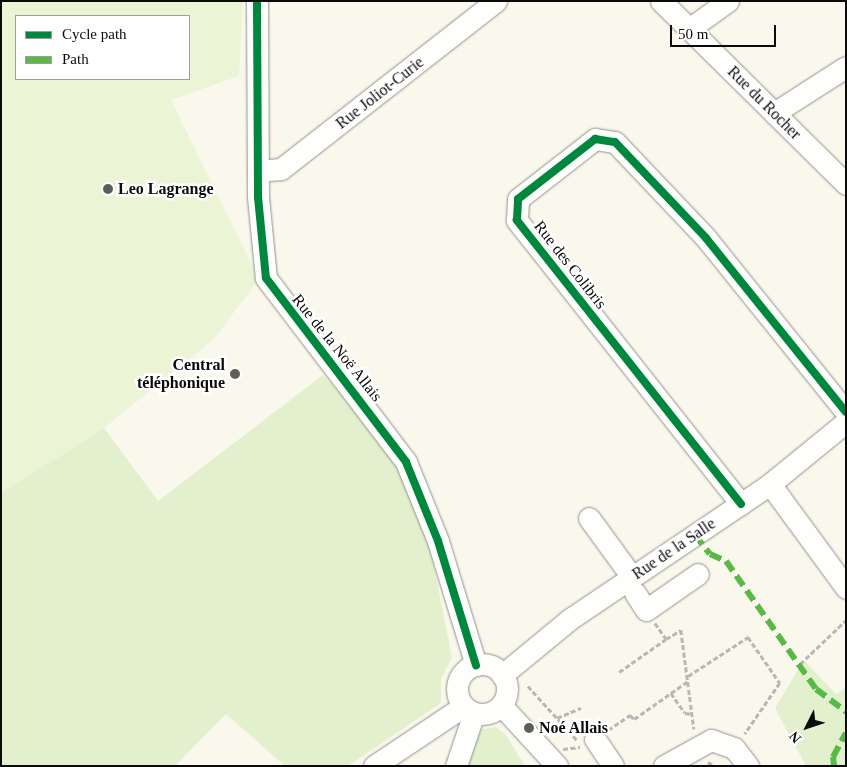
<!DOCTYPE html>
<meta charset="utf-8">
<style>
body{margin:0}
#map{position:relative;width:847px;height:767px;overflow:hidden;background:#faf8ed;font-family:"Times New Roman",serif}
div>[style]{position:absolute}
.green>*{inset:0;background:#e2f0cd}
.pitch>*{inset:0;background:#ecf4d6}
.path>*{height:2.5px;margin-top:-1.25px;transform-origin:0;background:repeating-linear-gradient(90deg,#b7b7b5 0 5px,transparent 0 7.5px)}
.roads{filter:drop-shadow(0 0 1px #92918c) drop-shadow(0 0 1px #92918c)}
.minor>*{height:21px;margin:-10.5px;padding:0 10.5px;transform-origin:10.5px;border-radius:10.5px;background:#fefefc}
.minor>.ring{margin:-10.5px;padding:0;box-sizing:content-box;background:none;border:21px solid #fefefc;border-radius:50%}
.quiet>*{height:6px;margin-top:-3px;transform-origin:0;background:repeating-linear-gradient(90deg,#58b947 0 12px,transparent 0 18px)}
.cycleway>*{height:8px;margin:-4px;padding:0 4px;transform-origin:4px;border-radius:4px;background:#00873e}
.dots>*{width:14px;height:14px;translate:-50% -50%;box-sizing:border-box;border:2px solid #fff;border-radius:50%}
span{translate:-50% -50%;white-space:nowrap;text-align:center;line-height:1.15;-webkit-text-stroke:5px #fff;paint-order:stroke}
.street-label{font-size:16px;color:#0a0a0a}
.poi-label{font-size:16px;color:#0a0a0a;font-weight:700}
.left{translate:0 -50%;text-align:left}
.right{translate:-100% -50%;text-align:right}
.frame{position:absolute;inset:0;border:2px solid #0a0a0a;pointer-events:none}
.legend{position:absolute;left:15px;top:15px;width:175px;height:65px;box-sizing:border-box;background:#fff;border:1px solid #9d9d9d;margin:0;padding:6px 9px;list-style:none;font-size:15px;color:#0a0a0a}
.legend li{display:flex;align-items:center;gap:10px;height:25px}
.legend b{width:25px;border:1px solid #9d9d9d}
.north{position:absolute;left:782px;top:702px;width:50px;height:50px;-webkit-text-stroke:4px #fff;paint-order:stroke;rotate:229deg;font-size:14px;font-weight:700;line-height:20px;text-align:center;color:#0a0a0a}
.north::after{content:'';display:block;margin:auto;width:18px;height:22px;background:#0a0a0a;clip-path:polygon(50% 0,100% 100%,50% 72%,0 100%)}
.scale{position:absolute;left:670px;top:25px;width:106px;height:22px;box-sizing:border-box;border:2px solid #0a0a0a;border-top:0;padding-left:6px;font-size:15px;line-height:18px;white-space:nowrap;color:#0a0a0a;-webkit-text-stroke:4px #fff;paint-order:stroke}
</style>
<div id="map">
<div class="green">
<div style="clip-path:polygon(323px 375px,390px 448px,430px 546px,452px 658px,441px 679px,441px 703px,348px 766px,285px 766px,226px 714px,175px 766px,1px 766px,1px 493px,104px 428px,158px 501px)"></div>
<div style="clip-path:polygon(804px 660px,836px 694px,846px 688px,846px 766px,806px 766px,775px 708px)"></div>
<div style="clip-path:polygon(496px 727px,506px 735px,525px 766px,462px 766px,477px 730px)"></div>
</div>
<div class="pitch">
<div style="clip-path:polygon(evenodd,1px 1px,243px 1px,239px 76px,171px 100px,259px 279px,213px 340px,104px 428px,1px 493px,1px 1px,16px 16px,189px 16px,189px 79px,16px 79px,16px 16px)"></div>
</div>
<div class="path">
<div style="left:655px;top:623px;width:19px;rotate:55deg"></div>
<div style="left:666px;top:639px;width:17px;rotate:-31deg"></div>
<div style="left:681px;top:630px;width:100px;rotate:82.5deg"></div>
<div style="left:800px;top:664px;width:64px;rotate:-43.7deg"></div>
<div style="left:619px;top:672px;width:57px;rotate:-35.1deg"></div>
<div style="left:688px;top:676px;width:72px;rotate:-33deg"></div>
<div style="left:748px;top:637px;width:56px;rotate:55.2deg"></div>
<div style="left:780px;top:683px;width:62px;rotate:124.5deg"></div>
<div style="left:528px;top:686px;width:73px;rotate:47.8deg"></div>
<div style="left:671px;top:693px;width:24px;rotate:55deg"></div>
<div style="left:685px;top:713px;width:7px;rotate:8deg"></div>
<div style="left:557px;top:718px;width:26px;rotate:-23deg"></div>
<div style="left:608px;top:730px;width:27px;rotate:-34deg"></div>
<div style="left:630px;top:715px;width:6px;rotate:45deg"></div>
<div style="left:634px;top:719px;width:66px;rotate:-35.1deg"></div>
<div style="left:563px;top:749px;width:17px;rotate:-7deg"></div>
<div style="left:708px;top:762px;width:8px;rotate:30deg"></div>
</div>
<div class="roads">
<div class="minor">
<div style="left:257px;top:1px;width:196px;rotate:89.7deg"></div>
<div style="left:258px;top:197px;width:81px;rotate:84.4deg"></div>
<div style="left:266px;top:278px;width:231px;rotate:52.7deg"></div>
<div style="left:406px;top:462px;width:85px;rotate:67.9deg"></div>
<div style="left:438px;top:541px;width:130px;rotate:73deg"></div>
<div style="left:661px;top:1px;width:260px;rotate:44.7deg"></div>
<div style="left:689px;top:29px;width:48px;rotate:-35.7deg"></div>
<div style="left:774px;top:113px;width:85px;rotate:-32.6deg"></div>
<div style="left:258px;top:171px;width:23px;rotate:-5deg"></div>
<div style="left:281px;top:169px;width:273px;rotate:-38deg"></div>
<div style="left:770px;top:484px;width:129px;rotate:53.8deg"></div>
<div style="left:741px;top:504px;width:362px;rotate:-128.3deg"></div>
<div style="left:517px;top:220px;width:21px;rotate:-87deg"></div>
<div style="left:518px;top:199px;width:98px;rotate:-37.9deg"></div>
<div style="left:595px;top:139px;width:20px;rotate:9deg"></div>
<div style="left:615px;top:142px;width:132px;rotate:46.5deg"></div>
<div style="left:706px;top:238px;width:223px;rotate:51.2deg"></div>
<div style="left:589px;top:518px;width:73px;rotate:53.9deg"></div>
<div style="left:635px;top:593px;width:20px;rotate:57deg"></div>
<div style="left:646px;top:610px;width:63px;rotate:-34.7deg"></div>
<div class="ring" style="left:457px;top:664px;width:29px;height:29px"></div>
<div style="left:502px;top:675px;width:88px;rotate:-39.5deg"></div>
<div style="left:570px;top:619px;width:241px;rotate:-34deg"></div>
<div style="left:770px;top:484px;width:98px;rotate:-39.2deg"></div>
<div style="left:501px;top:705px;width:83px;rotate:47.4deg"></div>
<div style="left:595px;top:739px;width:32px;rotate:56deg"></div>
<div style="left:374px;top:766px;width:108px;rotate:-33.7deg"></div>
<div style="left:456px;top:766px;width:56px;rotate:-71.2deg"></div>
<div style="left:664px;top:766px;width:54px;rotate:-29deg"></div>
<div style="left:711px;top:740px;width:24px;rotate:19deg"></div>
<div style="left:734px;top:748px;width:23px;rotate:52deg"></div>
</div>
</div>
<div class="quiet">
<div style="left:695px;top:535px;width:24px;rotate:52deg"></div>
<div style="left:710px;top:554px;width:17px;rotate:24deg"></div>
<div style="left:726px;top:561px;width:156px;rotate:54.9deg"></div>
<div style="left:816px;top:689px;width:38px;rotate:37deg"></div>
<div style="left:834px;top:766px;width:9px;rotate:-96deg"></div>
<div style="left:833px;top:757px;width:27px;rotate:-62deg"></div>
</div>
<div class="cycleway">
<div style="left:257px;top:1px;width:196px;rotate:89.7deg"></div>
<div style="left:258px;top:197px;width:81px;rotate:84.4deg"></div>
<div style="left:266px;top:278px;width:231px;rotate:52.7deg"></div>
<div style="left:406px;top:462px;width:85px;rotate:67.9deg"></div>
<div style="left:438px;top:541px;width:130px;rotate:73deg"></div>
<div style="left:741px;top:504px;width:362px;rotate:-128.3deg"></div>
<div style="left:517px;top:220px;width:21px;rotate:-87deg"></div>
<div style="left:518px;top:199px;width:98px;rotate:-37.9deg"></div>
<div style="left:595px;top:139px;width:20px;rotate:9deg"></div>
<div style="left:615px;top:142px;width:132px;rotate:46.5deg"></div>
<div style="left:706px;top:238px;width:223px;rotate:51.2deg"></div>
</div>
<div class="dots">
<div style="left:108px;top:189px;background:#5e5d59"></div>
<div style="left:235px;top:374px;background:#5e5d59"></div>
<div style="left:529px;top:728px;background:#5e5d59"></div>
</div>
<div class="street-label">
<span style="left:380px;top:93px;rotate:-38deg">Rue Joliot-Curie</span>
<span style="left:764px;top:103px;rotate:45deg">Rue du Rocher</span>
<span style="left:570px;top:265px;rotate:52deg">Rue des Colibris</span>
<span style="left:337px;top:348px;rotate:51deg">Rue de la Noë Allais</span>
<span style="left:674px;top:549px;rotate:-34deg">Rue de la Salle</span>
</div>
<div class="poi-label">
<span class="left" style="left:118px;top:189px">Leo Lagrange</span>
<span class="right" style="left:225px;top:374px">Central<br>téléphonique</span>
<span class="left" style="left:539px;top:728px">Noé Allais</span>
</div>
<div class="frame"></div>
<ul class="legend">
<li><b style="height:6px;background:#00873e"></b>Cycle path</li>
<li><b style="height:6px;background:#58b947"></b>Path</li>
</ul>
<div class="north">N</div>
<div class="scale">50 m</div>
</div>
